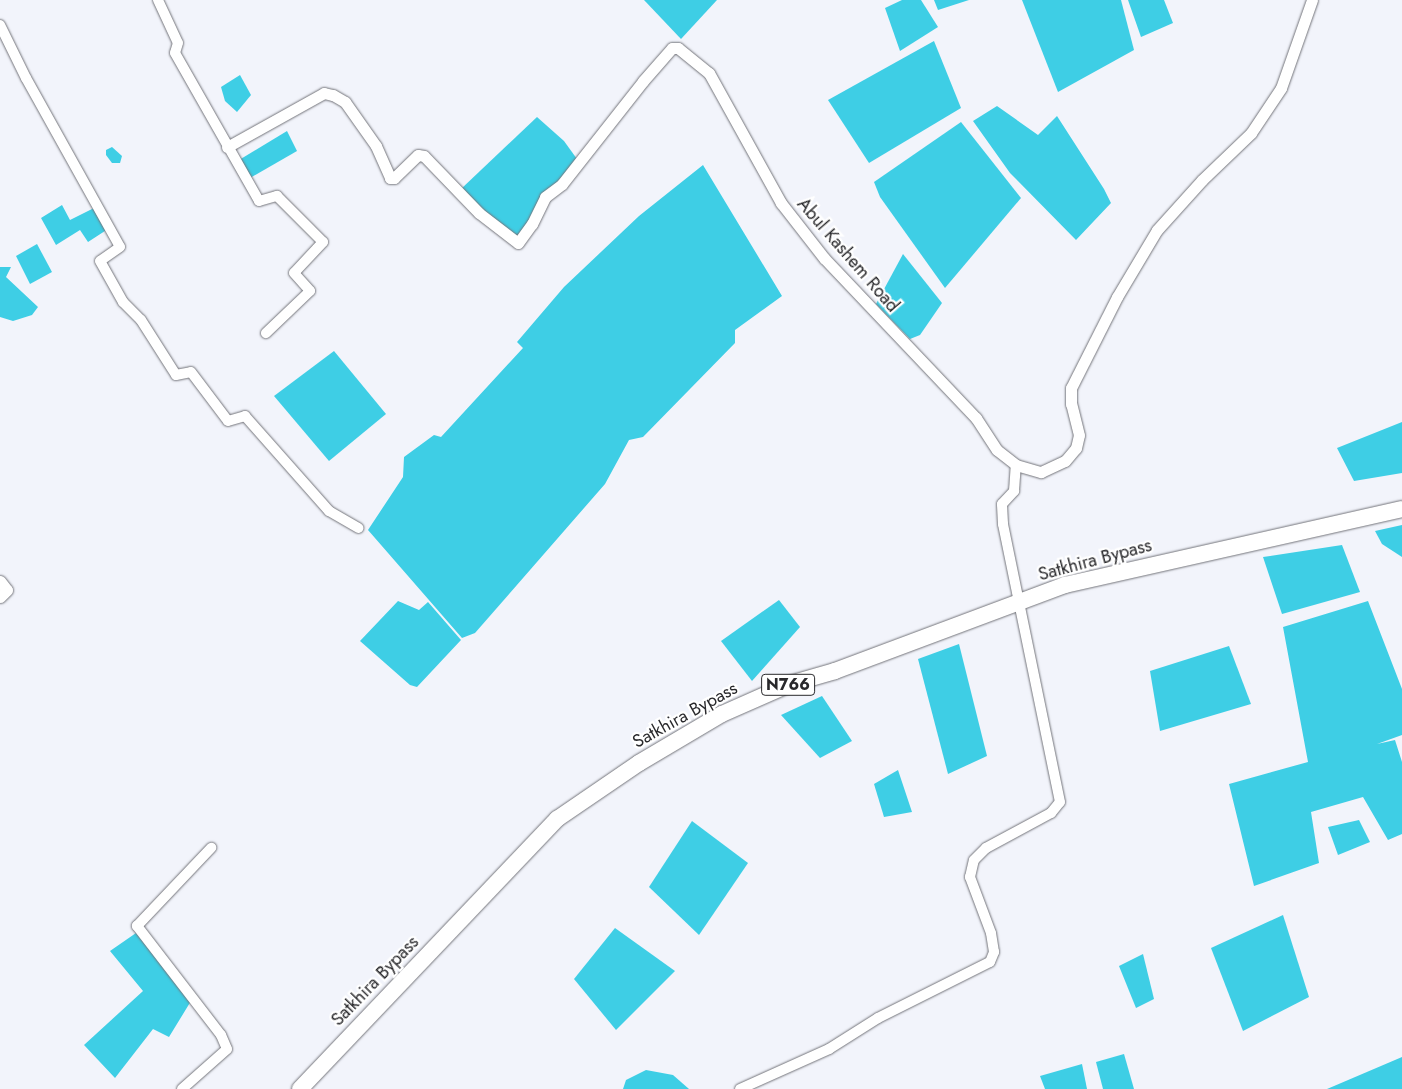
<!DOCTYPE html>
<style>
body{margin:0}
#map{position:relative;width:1402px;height:1089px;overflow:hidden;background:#f2f4fb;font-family:Jost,sans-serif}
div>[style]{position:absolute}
.water>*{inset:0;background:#3ecee5}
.roads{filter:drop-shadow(0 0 1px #73747a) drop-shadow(0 0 1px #73747a)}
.minor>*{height:10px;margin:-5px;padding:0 5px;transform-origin:5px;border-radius:5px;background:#fff}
.tertiary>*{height:11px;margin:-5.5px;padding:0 5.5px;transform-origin:5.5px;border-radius:5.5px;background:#fff}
.trunk>*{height:16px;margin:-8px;padding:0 8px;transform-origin:8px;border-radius:8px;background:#fff}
span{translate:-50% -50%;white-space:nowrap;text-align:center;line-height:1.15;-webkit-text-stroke:4.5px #fff;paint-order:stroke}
.shield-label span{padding:1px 4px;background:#fff;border:1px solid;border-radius:4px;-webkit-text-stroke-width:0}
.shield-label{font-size:16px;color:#28282b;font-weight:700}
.street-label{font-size:18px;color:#28282b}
</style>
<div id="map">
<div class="water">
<div style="clip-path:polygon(644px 0,717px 0,681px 39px)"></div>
<div style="clip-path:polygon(902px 0,921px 0,938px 27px,900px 51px,885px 8px)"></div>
<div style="clip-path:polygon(934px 0,969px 0,938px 10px)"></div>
<div style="clip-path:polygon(1022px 0,1121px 0,1134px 50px,1058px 92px)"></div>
<div style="clip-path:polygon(1128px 0,1164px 0,1173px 23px,1141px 37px)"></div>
<div style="clip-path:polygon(934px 41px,961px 108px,869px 163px,828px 100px)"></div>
<div style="clip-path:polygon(240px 75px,251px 95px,237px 112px,225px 101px,221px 87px)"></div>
<div style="clip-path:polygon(997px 106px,1038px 135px,1057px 116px,1104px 189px,1111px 203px,1076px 240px,1010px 173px,973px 121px)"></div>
<div style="clip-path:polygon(537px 117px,564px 141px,577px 159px,515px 239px,461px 189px)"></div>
<div style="clip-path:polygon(961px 122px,1021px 198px,945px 288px,880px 197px,874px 182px)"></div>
<div style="clip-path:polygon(287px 131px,297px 151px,250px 178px,239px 160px)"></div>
<div style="clip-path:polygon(112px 147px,122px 156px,120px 163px,112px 163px,106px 155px,106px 150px)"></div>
<div style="clip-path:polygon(703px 165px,782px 296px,735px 330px,735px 343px,643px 437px,629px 440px,605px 484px,475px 633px,462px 638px,368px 530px,403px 477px,404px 457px,434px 435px,441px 437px,523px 348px,517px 342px,564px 287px,639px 216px)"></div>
<div style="clip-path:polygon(62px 205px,70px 220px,94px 208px,108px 229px,88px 242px,80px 230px,56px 245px,41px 218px)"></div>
<div style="clip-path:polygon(37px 244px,52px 272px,30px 284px,16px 256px)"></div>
<div style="clip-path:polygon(903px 254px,942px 303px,920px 335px,910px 339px,876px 304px)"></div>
<div style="clip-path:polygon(0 267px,11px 267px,6px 277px,38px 307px,32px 315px,13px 321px,0 317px)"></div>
<div style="clip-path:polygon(334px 351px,386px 414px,329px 461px,274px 396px)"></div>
<div style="clip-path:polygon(1402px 422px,1402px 473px,1354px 481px,1337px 448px)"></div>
<div style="clip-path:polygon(1402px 525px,1402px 557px,1382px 544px,1375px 531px)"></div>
<div style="clip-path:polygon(1342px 545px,1360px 592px,1282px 614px,1263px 557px)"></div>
<div style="clip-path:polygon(779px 600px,800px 627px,752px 681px,721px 641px)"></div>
<div style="clip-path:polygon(398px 601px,419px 610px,428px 602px,461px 640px,417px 687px,410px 685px,360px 641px)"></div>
<div style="clip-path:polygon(1368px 601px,1402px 689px,1402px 735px,1377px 744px,1395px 740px,1402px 762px,1402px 834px,1388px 840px,1363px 797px,1311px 812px,1319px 863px,1254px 886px,1229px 784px,1308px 762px,1283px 627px)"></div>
<div style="clip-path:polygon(959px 644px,987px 756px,948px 774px,918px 659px)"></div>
<div style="clip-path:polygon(1229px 646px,1251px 704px,1160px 731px,1150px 671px)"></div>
<div style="clip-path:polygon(822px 696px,852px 741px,820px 758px,781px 715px)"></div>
<div style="clip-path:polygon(898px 770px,912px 812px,884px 817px,874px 784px)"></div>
<div style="clip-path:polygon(1359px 820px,1370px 842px,1338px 855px,1328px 827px)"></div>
<div style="clip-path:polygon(692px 821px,748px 863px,699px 935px,649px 887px)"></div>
<div style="clip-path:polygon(1283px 915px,1309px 997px,1243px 1031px,1211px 948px)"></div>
<div style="clip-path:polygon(615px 928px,675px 971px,616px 1030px,574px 979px)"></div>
<div style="clip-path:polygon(136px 933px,191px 1001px,169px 1037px,153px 1029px,115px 1078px,84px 1045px,143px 991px,110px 951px)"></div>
<div style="clip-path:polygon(1143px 954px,1154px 999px,1136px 1008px,1119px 966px)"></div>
<div style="clip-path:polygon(1124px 1054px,1134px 1089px,1103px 1089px,1096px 1062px)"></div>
<div style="clip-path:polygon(1402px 1057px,1402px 1089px,1327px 1089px)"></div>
<div style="clip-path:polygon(1082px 1064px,1087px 1089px,1045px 1089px,1040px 1076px)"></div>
<div style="clip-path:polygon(646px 1070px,673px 1075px,689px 1089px,623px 1089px,626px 1080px)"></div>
</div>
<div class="roads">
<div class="minor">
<div style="left:158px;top:0;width:47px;rotate:65.1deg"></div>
<div style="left:178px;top:43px;width:10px;rotate:107deg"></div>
<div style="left:175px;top:53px;width:170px;rotate:60.4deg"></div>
<div style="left:259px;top:201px;width:19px;rotate:-16deg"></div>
<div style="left:277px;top:196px;width:65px;rotate:45deg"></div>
<div style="left:323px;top:242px;width:42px;rotate:133.1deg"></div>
<div style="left:294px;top:273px;width:24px;rotate:48deg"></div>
<div style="left:310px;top:291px;width:61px;rotate:136.3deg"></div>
<div style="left:0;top:25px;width:59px;rotate:63.9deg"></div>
<div style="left:26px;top:78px;width:193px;rotate:60.9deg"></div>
<div style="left:120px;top:247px;width:24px;rotate:145deg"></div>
<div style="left:100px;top:261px;width:47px;rotate:60.7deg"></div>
<div style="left:123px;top:302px;width:25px;rotate:45deg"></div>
<div style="left:141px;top:320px;width:65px;rotate:57.5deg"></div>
<div style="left:176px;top:375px;width:15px;rotate:-11deg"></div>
<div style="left:191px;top:372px;width:61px;rotate:52.9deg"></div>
<div style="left:228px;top:421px;width:18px;rotate:-16deg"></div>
<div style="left:245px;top:416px;width:127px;rotate:48.5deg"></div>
<div style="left:329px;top:511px;width:34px;rotate:30deg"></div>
<div style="left:182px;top:1089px;width:60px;rotate:-41.6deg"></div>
<div style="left:227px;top:1049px;width:15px;rotate:-113deg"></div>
<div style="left:221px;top:1035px;width:138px;rotate:-127.6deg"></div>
<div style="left:137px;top:926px;width:108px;rotate:-46.5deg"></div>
<div style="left:740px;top:1089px;width:98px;rotate:-24.2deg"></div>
<div style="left:829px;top:1049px;width:58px;rotate:-32.3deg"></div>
<div style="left:878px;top:1018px;width:125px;rotate:-26.6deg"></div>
<div style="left:990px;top:962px;width:11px;rotate:-68deg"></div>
<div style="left:994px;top:952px;width:19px;rotate:-99deg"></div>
<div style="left:991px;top:933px;width:60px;rotate:-110.6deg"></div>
<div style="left:970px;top:877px;width:17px;rotate:-77deg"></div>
<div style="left:974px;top:860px;width:17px;rotate:-45deg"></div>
<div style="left:986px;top:848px;width:74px;rotate:-28.3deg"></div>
<div style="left:1051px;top:813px;width:14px;rotate:-51deg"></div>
<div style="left:1060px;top:802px;width:284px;rotate:-101.6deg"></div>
<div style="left:1003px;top:524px;width:20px;rotate:-93deg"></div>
<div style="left:1002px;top:504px;width:18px;rotate:-47deg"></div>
<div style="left:1014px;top:491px;width:26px;rotate:-86deg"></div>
</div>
<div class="tertiary">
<div style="left:227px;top:147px;width:111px;rotate:-29.1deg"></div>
<div style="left:324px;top:93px;width:9px;rotate:13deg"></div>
<div style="left:333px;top:95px;width:14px;rotate:30deg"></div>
<div style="left:345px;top:102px;width:54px;rotate:54.8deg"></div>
<div style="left:376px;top:146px;width:35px;rotate:66deg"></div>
<div style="left:390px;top:178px;width:4px"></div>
<div style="left:394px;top:178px;width:33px;rotate:-44deg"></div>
<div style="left:418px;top:155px;width:6px;rotate:9deg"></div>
<div style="left:424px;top:156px;width:79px;rotate:46deg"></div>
<div style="left:479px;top:213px;width:49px;rotate:37.6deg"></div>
<div style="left:518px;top:243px;width:24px;rotate:-54deg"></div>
<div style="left:532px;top:224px;width:30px;rotate:-64deg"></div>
<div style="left:545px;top:197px;width:21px;rotate:-37deg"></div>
<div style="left:562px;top:184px;width:131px;rotate:-51.8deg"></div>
<div style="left:643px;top:81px;width:44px;rotate:-48.7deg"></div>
<div style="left:672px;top:48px;width:6px"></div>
<div style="left:678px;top:48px;width:40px;rotate:39deg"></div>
<div style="left:709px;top:73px;width:149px;rotate:61deg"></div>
<div style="left:781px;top:203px;width:70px;rotate:52deg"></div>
<div style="left:824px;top:258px;width:221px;rotate:46.5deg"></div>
<div style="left:976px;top:418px;width:38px;rotate:57deg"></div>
<div style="left:997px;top:450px;width:24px;rotate:38deg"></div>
<div style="left:1016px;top:465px;width:26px;rotate:16deg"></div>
<div style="left:1041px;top:472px;width:26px;rotate:-25deg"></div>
<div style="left:1065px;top:461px;width:17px;rotate:-50deg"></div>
<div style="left:1076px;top:448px;width:13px;rotate:-77deg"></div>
<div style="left:1079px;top:435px;width:32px;rotate:-104deg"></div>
<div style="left:1071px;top:404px;width:16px;rotate:-90deg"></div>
<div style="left:1071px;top:388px;width:102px;rotate:-63.2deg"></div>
<div style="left:1117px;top:297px;width:78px;rotate:-59.2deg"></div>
<div style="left:1157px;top:230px;width:67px;rotate:-48deg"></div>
<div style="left:1202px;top:180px;width:68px;rotate:-43.8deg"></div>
<div style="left:1251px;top:133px;width:54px;rotate:-56.3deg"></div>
<div style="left:1281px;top:88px;width:93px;rotate:-70.6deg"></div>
<div style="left:0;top:581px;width:11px;rotate:52deg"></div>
<div style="left:7px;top:590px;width:10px;rotate:135deg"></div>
</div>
<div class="trunk">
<div style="left:300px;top:1089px;width:373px;rotate:-46.4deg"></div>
<div style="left:557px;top:819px;width:99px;rotate:-34.3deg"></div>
<div style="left:639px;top:763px;width:96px;rotate:-30.6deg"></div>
<div style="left:722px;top:714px;width:74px;rotate:-23.8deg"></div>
<div style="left:790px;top:684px;width:47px;rotate:-16.1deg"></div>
<div style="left:835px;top:671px;width:246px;rotate:-20.5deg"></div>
<div style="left:1065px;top:585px;width:345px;rotate:-12.7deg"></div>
</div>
</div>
<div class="shield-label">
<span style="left:788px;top:685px">N766</span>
</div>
<div class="street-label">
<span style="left:848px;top:255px;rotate:49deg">Abul Kashem Road</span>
<span style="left:1095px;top:560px;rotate:-15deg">Satkhira Bypass</span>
<span style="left:685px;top:715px;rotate:-29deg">Satkhira Bypass</span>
<span style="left:375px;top:981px;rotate:-46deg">Satkhira Bypass</span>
</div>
</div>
